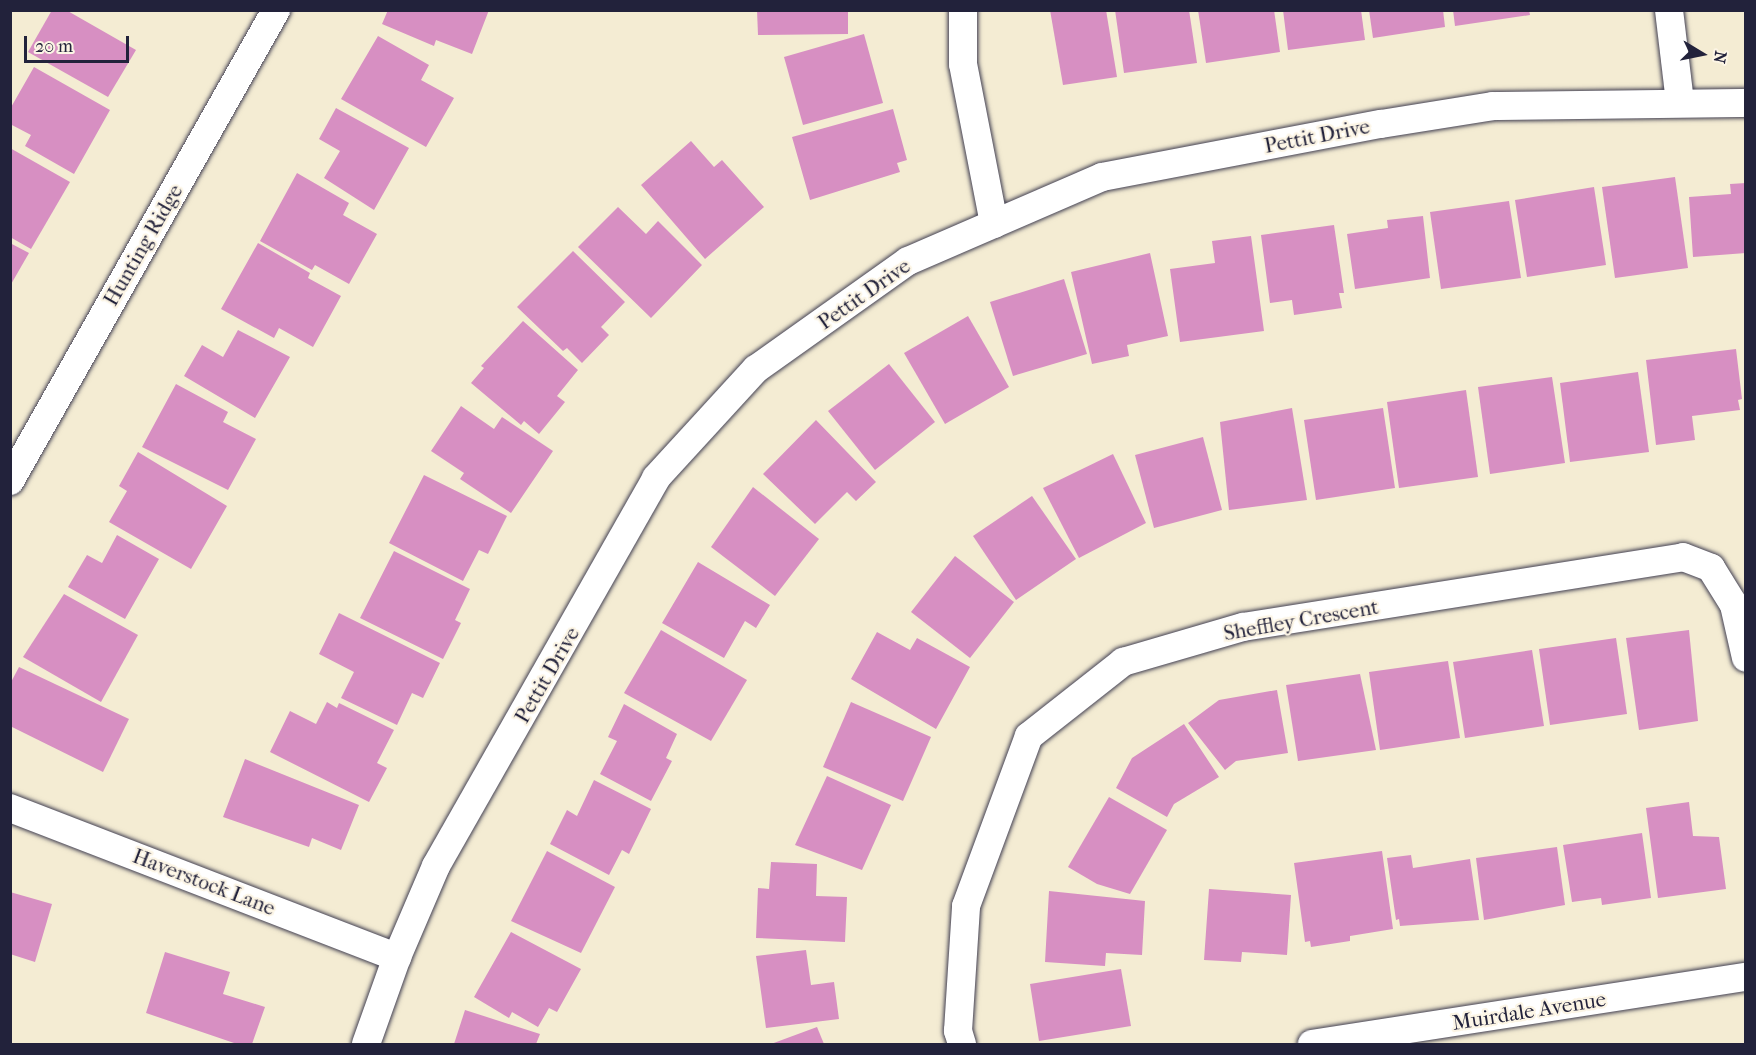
<!DOCTYPE html>
<style>
body{margin:0}
#map{position:relative;width:1756px;height:1055px;overflow:hidden;background:#f4ecd3;font-family:"IM FELL French Canon",serif}
div>[style]{position:absolute}
.building>*{inset:0;background:#d78fc2}
.roads{filter:drop-shadow(0 0 2px #424052) drop-shadow(0 0 2px #424052)}
.street>*{height:28px;margin:-14px;padding:0 14px;transform-origin:14px;border-radius:14px;background:#fff}
span{translate:-50% -50%;white-space:nowrap;text-align:center;line-height:1.15;-webkit-text-stroke:4.5px #fcf5e5;paint-order:stroke}
.street-label{font-size:21px;color:#22223b}
.frame{position:absolute;inset:0;border:12px solid #22223b;pointer-events:none}
.north{position:absolute;left:1672px;top:24px;width:60px;height:60px;-webkit-text-stroke:4px #fcf5e5;paint-order:stroke;rotate:100deg;font-size:16px;font-weight:700;line-height:24px;text-align:center;color:#22223b}
.north::after{content:'';display:block;margin:auto;width:21px;height:27px;background:#22223b;clip-path:polygon(50% 0,100% 100%,50% 72%,0 100%)}
.scale{position:absolute;left:24px;top:36px;width:105px;height:27px;box-sizing:border-box;border:3px solid #22223b;border-top:0;padding-left:8px;font-size:18px;line-height:21px;white-space:nowrap;color:#22223b;-webkit-text-stroke:4px #fcf5e5;paint-order:stroke}
</style>
<div id="map">
<div class="building">
<div style="clip-path:polygon(52px 10px,66px 10px,136px 50px,108px 97px,28px 52px)"></div>
<div style="clip-path:polygon(388px 10px,489px 10px,472px 54px,436px 40px,434px 46px,382px 24px)"></div>
<div style="clip-path:polygon(757px 10px,848px 10px,848px 34px,758px 35px)"></div>
<div style="clip-path:polygon(1050px 10px,1106px 10px,1117px 77px,1063px 85px)"></div>
<div style="clip-path:polygon(1115px 10px,1189px 10px,1197px 63px,1124px 73px)"></div>
<div style="clip-path:polygon(1198px 10px,1274px 10px,1280px 52px,1206px 63px)"></div>
<div style="clip-path:polygon(1283px 10px,1361px 10px,1365px 40px,1288px 50px)"></div>
<div style="clip-path:polygon(1369px 10px,1443px 10px,1445px 27px,1373px 38px)"></div>
<div style="clip-path:polygon(1453px 10px,1529px 10px,1530px 15px,1455px 26px)"></div>
<div style="clip-path:polygon(864px 34px,883px 103px,803px 125px,784px 57px)"></div>
<div style="clip-path:polygon(378px 36px,429px 65px,421px 80px,454px 98px,426px 147px,341px 99px)"></div>
<div style="clip-path:polygon(34px 67px,110px 110px,74px 174px,25px 146px,31px 135px,10px 124px,10px 109px)"></div>
<div style="clip-path:polygon(336px 108px,409px 148px,374px 210px,324px 178px,340px 151px,319px 139px)"></div>
<div style="clip-path:polygon(893px 109px,907px 160px,897px 163px,900px 172px,810px 200px,792px 137px)"></div>
<div style="clip-path:polygon(691px 141px,714px 167px,722px 160px,764px 207px,705px 259px,641px 185px)"></div>
<div style="clip-path:polygon(10px 148px,70px 182px,31px 249px,10px 237px)"></div>
<div style="clip-path:polygon(297px 173px,349px 203px,343px 215px,377px 234px,349px 284px,315px 265px,312px 270px,260px 241px)"></div>
<div style="clip-path:polygon(1675px 177px,1688px 268px,1615px 278px,1602px 187px)"></div>
<div style="clip-path:polygon(1746px 183px,1746px 253px,1693px 257px,1689px 197px,1731px 194px,1730px 184px)"></div>
<div style="clip-path:polygon(1594px 187px,1606px 265px,1527px 277px,1515px 200px)"></div>
<div style="clip-path:polygon(1509px 201px,1521px 278px,1441px 289px,1430px 212px)"></div>
<div style="clip-path:polygon(618px 207px,646px 234px,658px 221px,702px 265px,651px 318px,578px 247px)"></div>
<div style="clip-path:polygon(1423px 216px,1430px 278px,1355px 289px,1347px 234px,1388px 228px,1387px 220px)"></div>
<div style="clip-path:polygon(1334px 225px,1344px 293px,1339px 293px,1342px 308px,1294px 315px,1292px 300px,1270px 303px,1261px 235px)"></div>
<div style="clip-path:polygon(1251px 236px,1264px 331px,1180px 342px,1170px 269px,1215px 263px,1212px 241px)"></div>
<div style="clip-path:polygon(10px 243px,29px 253px,10px 286px)"></div>
<div style="clip-path:polygon(258px 243px,310px 273px,308px 278px,341px 296px,313px 347px,279px 328px,274px 338px,221px 309px)"></div>
<div style="clip-path:polygon(573px 251px,625px 302px,601px 327px,609px 335px,582px 363px,567px 348px,563px 351px,517px 307px)"></div>
<div style="clip-path:polygon(1150px 253px,1168px 336px,1127px 345px,1129px 356px,1092px 364px,1071px 272px)"></div>
<div style="clip-path:polygon(1064px 279px,1087px 354px,1013px 376px,990px 302px)"></div>
<div style="clip-path:polygon(968px 316px,1009px 387px,945px 424px,904px 353px)"></div>
<div style="clip-path:polygon(523px 321px,578px 370px,557px 396px,565px 402px,539px 434px,524px 421px,521px 425px,471px 383px,484px 368px,481px 366px)"></div>
<div style="clip-path:polygon(238px 330px,290px 357px,255px 418px,184px 376px,202px 345px,223px 357px)"></div>
<div style="clip-path:polygon(1736px 349px,1742px 399px,1738px 400px,1740px 410px,1692px 416px,1695px 440px,1656px 445px,1646px 360px)"></div>
<div style="clip-path:polygon(889px 364px,935px 422px,875px 470px,828px 411px)"></div>
<div style="clip-path:polygon(1638px 372px,1649px 452px,1570px 462px,1560px 383px)"></div>
<div style="clip-path:polygon(1552px 377px,1565px 463px,1490px 474px,1478px 387px)"></div>
<div style="clip-path:polygon(176px 384px,228px 412px,223px 422px,256px 439px,228px 490px,142px 447px)"></div>
<div style="clip-path:polygon(1466px 390px,1478px 477px,1399px 488px,1387px 402px)"></div>
<div style="clip-path:polygon(461px 406px,494px 429px,502px 417px,553px 451px,511px 513px,460px 479px,464px 473px,431px 451px)"></div>
<div style="clip-path:polygon(1292px 408px,1307px 500px,1229px 510px,1220px 422px)"></div>
<div style="clip-path:polygon(1383px 408px,1395px 488px,1316px 500px,1304px 420px)"></div>
<div style="clip-path:polygon(816px 420px,876px 482px,856px 501px,847px 492px,815px 524px,763px 474px)"></div>
<div style="clip-path:polygon(1203px 437px,1222px 510px,1154px 528px,1135px 455px)"></div>
<div style="clip-path:polygon(138px 452px,227px 506px,191px 569px,109px 522px,127px 491px,119px 486px)"></div>
<div style="clip-path:polygon(1113px 454px,1146px 523px,1079px 558px,1043px 488px)"></div>
<div style="clip-path:polygon(424px 475px,507px 516px,488px 554px,479px 550px,463px 581px,389px 543px)"></div>
<div style="clip-path:polygon(753px 487px,819px 539px,775px 596px,711px 547px)"></div>
<div style="clip-path:polygon(1032px 496px,1076px 559px,1016px 600px,973px 536px)"></div>
<div style="clip-path:polygon(117px 535px,159px 559px,125px 619px,68px 587px,87px 555px,102px 563px)"></div>
<div style="clip-path:polygon(394px 551px,470px 589px,455px 620px,461px 623px,443px 659px,360px 618px)"></div>
<div style="clip-path:polygon(955px 556px,1014px 602px,970px 658px,911px 612px)"></div>
<div style="clip-path:polygon(698px 562px,770px 605px,756px 628px,745px 621px,724px 658px,662px 623px)"></div>
<div style="clip-path:polygon(64px 594px,138px 635px,101px 702px,23px 657px)"></div>
<div style="clip-path:polygon(339px 613px,440px 663px,423px 698px,412px 693px,397px 725px,341px 698px,354px 672px,319px 654px)"></div>
<div style="clip-path:polygon(661px 630px,747px 680px,711px 741px,624px 693px)"></div>
<div style="clip-path:polygon(1689px 630px,1698px 721px,1639px 730px,1626px 638px)"></div>
<div style="clip-path:polygon(877px 632px,910px 650px,917px 638px,970px 667px,936px 729px,851px 679px)"></div>
<div style="clip-path:polygon(1616px 638px,1627px 714px,1550px 725px,1539px 649px)"></div>
<div style="clip-path:polygon(1532px 650px,1544px 726px,1465px 738px,1453px 662px)"></div>
<div style="clip-path:polygon(1448px 661px,1460px 738px,1380px 750px,1369px 672px)"></div>
<div style="clip-path:polygon(19px 667px,129px 719px,103px 772px,10px 726px,10px 684px)"></div>
<div style="clip-path:polygon(1360px 674px,1376px 750px,1298px 761px,1286px 685px)"></div>
<div style="clip-path:polygon(1277px 690px,1288px 753px,1236px 761px,1225px 770px,1188px 723px,1219px 700px)"></div>
<div style="clip-path:polygon(327px 702px,337px 708px,339px 703px,394px 730px,377px 763px,387px 768px,369px 802px,270px 752px,290px 711px,316px 724px)"></div>
<div style="clip-path:polygon(851px 702px,931px 737px,903px 801px,823px 767px)"></div>
<div style="clip-path:polygon(624px 704px,677px 734px,666px 758px,672px 761px,651px 801px,600px 774px,617px 741px,608px 737px)"></div>
<div style="clip-path:polygon(1184px 724px,1219px 777px,1174px 804px,1167px 817px,1116px 788px,1132px 758px)"></div>
<div style="clip-path:polygon(245px 759px,359px 805px,341px 850px,312px 838px,309px 847px,223px 817px)"></div>
<div style="clip-path:polygon(827px 776px,891px 805px,862px 870px,795px 845px)"></div>
<div style="clip-path:polygon(594px 780px,651px 809px,629px 854px,622px 850px,609px 875px,550px 844px,567px 810px,577px 816px)"></div>
<div style="clip-path:polygon(1109px 797px,1167px 830px,1130px 894px,1097px 884px,1068px 867px)"></div>
<div style="clip-path:polygon(1689px 802px,1693px 836px,1719px 837px,1726px 889px,1658px 898px,1646px 808px)"></div>
<div style="clip-path:polygon(1642px 833px,1651px 898px,1602px 905px,1601px 898px,1572px 902px,1563px 845px)"></div>
<div style="clip-path:polygon(1557px 847px,1565px 905px,1484px 920px,1476px 858px)"></div>
<div style="clip-path:polygon(547px 851px,615px 887px,581px 953px,511px 921px)"></div>
<div style="clip-path:polygon(1382px 851px,1393px 929px,1350px 936px,1350px 941px,1311px 947px,1310px 941px,1305px 942px,1294px 863px)"></div>
<div style="clip-path:polygon(1411px 855px,1413px 868px,1470px 859px,1479px 920px,1400px 926px,1399px 919px,1396px 920px,1387px 858px)"></div>
<div style="clip-path:polygon(771px 862px,817px 864px,816px 896px,847px 897px,845px 942px,756px 938px,758px 888px,769px 889px)"></div>
<div style="clip-path:polygon(1209px 889px,1291px 895px,1287px 955px,1242px 952px,1241px 962px,1204px 960px)"></div>
<div style="clip-path:polygon(1049px 891px,1145px 901px,1142px 955px,1106px 953px,1105px 966px,1045px 962px)"></div>
<div style="clip-path:polygon(10px 892px,52px 904px,35px 962px,10px 954px)"></div>
<div style="clip-path:polygon(511px 932px,581px 969px,557px 1012px,549px 1008px,538px 1027px,512px 1012px,509px 1018px,474px 997px)"></div>
<div style="clip-path:polygon(806px 950px,811px 985px,834px 982px,839px 1019px,766px 1028px,756px 956px)"></div>
<div style="clip-path:polygon(165px 952px,230px 972px,223px 994px,265px 1007px,252px 1044px,237px 1044px,146px 1013px)"></div>
<div style="clip-path:polygon(1121px 969px,1131px 1026px,1039px 1041px,1030px 984px)"></div>
<div style="clip-path:polygon(465px 1010px,540px 1034px,536px 1044px,454px 1044px)"></div>
<div style="clip-path:polygon(817px 1027px,824px 1044px,771px 1044px)"></div>
</div>
<div class="roads">
<div class="street">
<div style="left:963px;top:10px;width:54px;rotate:90deg"></div>
<div style="left:963px;top:64px;width:163px;rotate:79deg"></div>
<div style="left:1669px;top:10px;width:93px;rotate:83.2deg"></div>
<div style="left:10px;top:481px;width:541px;rotate:-60.54deg"></div>
<div style="left:10px;top:808px;width:415px;rotate:21.1deg"></div>
<div style="left:366px;top:1044px;width:92px;rotate:-70.4deg"></div>
<div style="left:397px;top:957px;width:99px;rotate:-66.8deg"></div>
<div style="left:436px;top:866px;width:446px;rotate:-60.4deg"></div>
<div style="left:656px;top:478px;width:148px;rotate:-47.5deg"></div>
<div style="left:756px;top:369px;width:186px;rotate:-35.4deg"></div>
<div style="left:908px;top:261px;width:211px;rotate:-23.4deg"></div>
<div style="left:1102px;top:177px;width:284px;rotate:-10.8deg"></div>
<div style="left:1381px;top:124px;width:113px;rotate:-9.1deg"></div>
<div style="left:1493px;top:106px;width:253px;rotate:-0.7deg"></div>
<div style="left:962px;top:1044px;width:14px;rotate:-107deg"></div>
<div style="left:958px;top:1031px;width:125px;rotate:-86.3deg"></div>
<div style="left:966px;top:906px;width:181px;rotate:-69.7deg"></div>
<div style="left:1029px;top:736px;width:120px;rotate:-38.2deg"></div>
<div style="left:1123px;top:662px;width:125px;rotate:-16.3deg"></div>
<div style="left:1243px;top:627px;width:446px;rotate:-9deg"></div>
<div style="left:1683px;top:557px;width:30px;rotate:21deg"></div>
<div style="left:1711px;top:568px;width:44px;rotate:58.1deg"></div>
<div style="left:1734px;top:605px;width:54px;rotate:77.2deg"></div>
<div style="left:1312px;top:1044px;width:439px;rotate:-8.8deg"></div>
</div>
</div>
<div class="street-label">
<span style="left:1317px;top:136px;rotate:-11deg">Pettit Drive</span>
<span style="left:143px;top:245px;rotate:-60deg">Hunting Ridge</span>
<span style="left:864px;top:294px;rotate:-35deg">Pettit Drive</span>
<span style="left:1301px;top:620px;rotate:-10deg">Sheffley Crescent</span>
<span style="left:547px;top:675px;rotate:-60deg">Pettit Drive</span>
<span style="left:204px;top:882px;rotate:21deg">Haverstock Lane</span>
<span style="left:1529px;top:1011px;rotate:-9deg">Muirdale Avenue</span>
</div>
<div class="frame"></div>
<div class="north">N</div>
<div class="scale">20 m</div>
</div>
